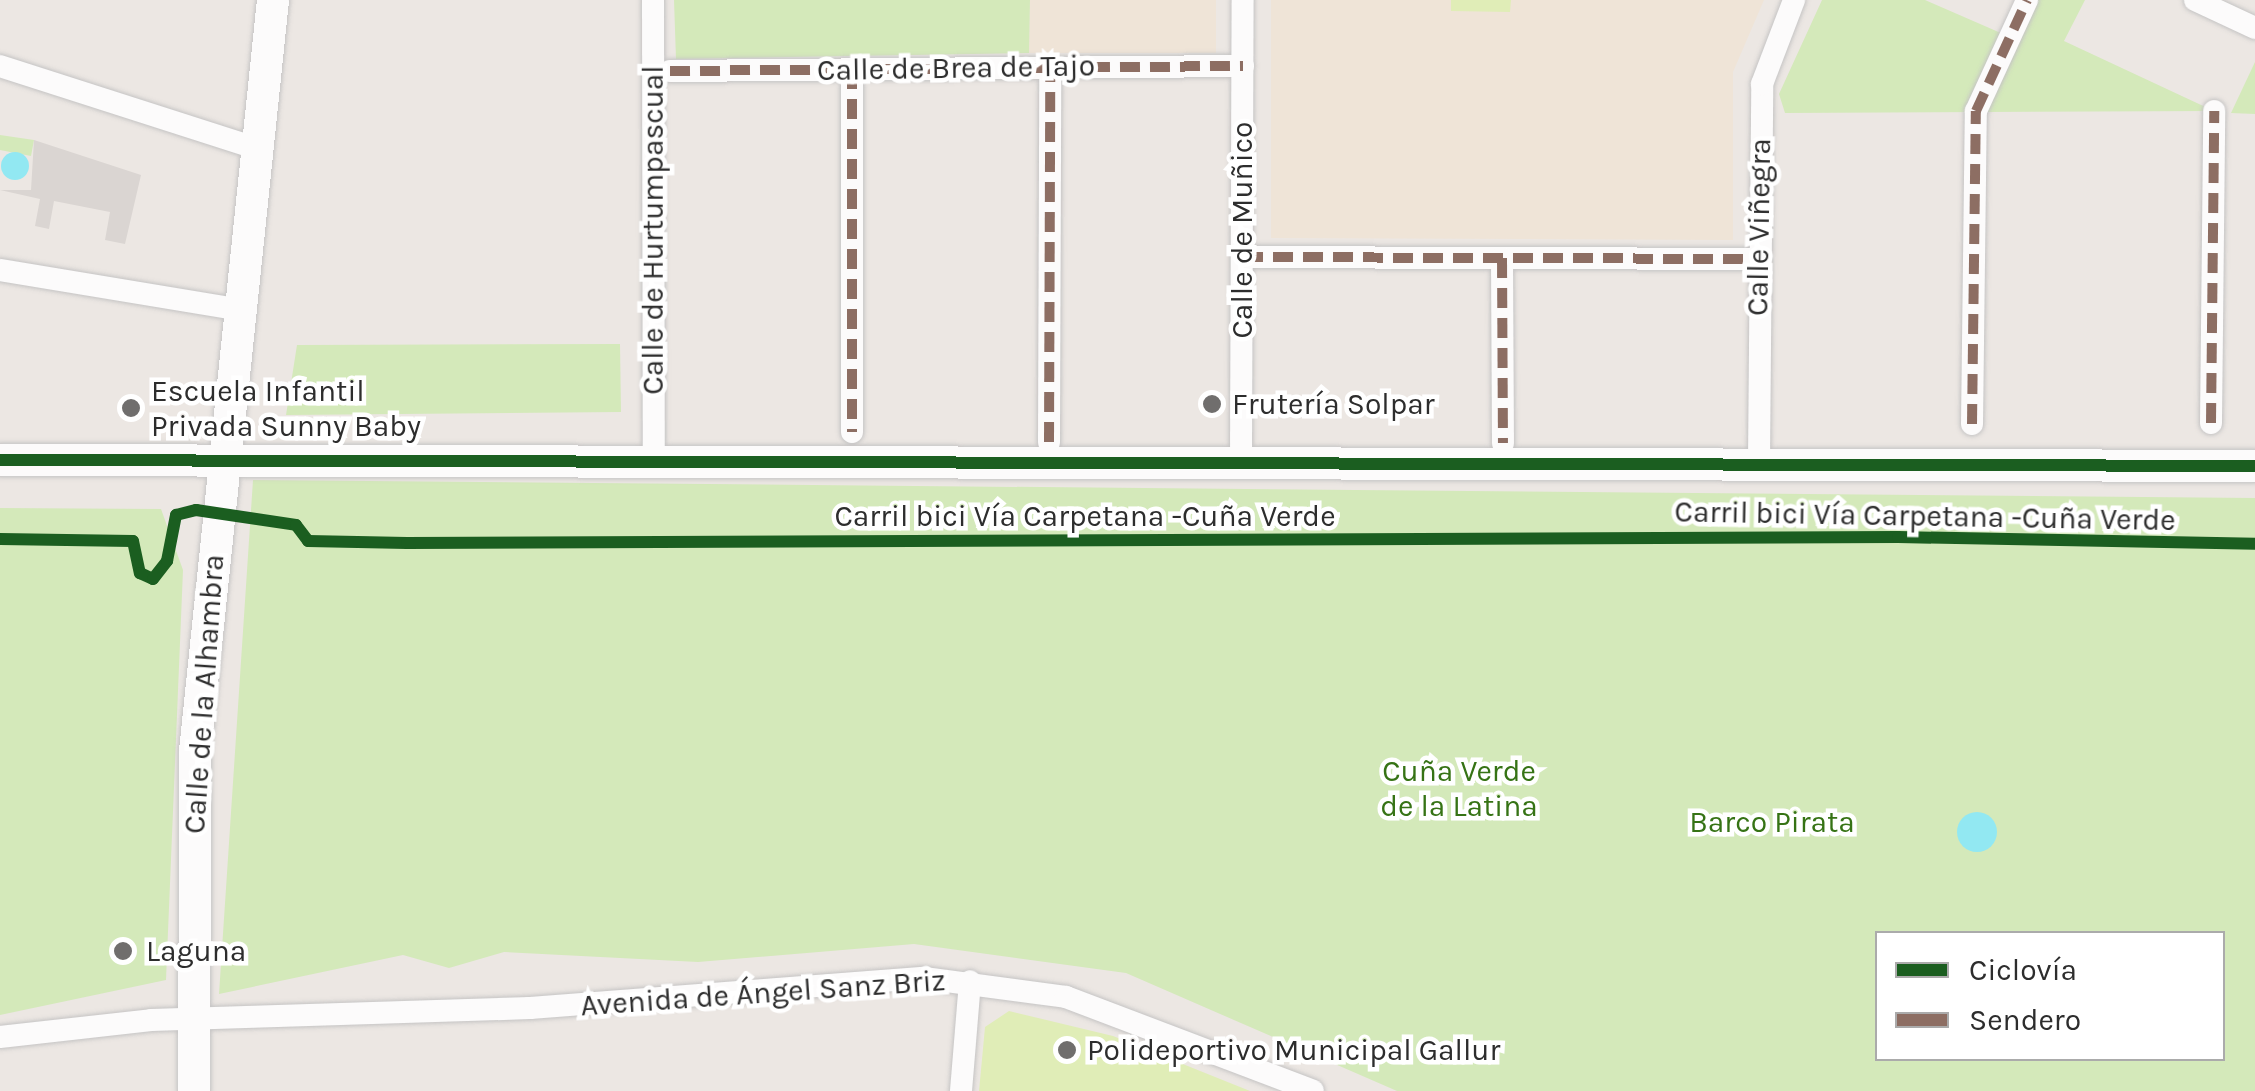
<!DOCTYPE html>
<meta charset="utf-8">
<style>
body{margin:0}
#map{position:relative;width:2255px;height:1091px;overflow:hidden;background:#ece7e3;font-family:Karla,sans-serif}
div>[style]{position:absolute}
.education>*{inset:0;background:#efe4d7}
.green>*{inset:0;background:#d4e9ba}
.pitch>*{inset:0;background:#e0edb7}
.plaza>*{inset:0;background:#dad5d2}
.water>*{inset:0;background:#92e8f2}
.round{border-radius:50%}
.roads{filter:drop-shadow(0 0 2px #c5c4c4) drop-shadow(0 0 2px #c5c4c4)}
.street>*{height:22px;margin:-11px;padding:0 11px;transform-origin:11px;border-radius:11px;background:#fcfbfb}
.secondary>*{height:32px;margin:-16px;padding:0 16px;transform-origin:16px;border-radius:16px;background:#fcfbfb}
.quiet>*{height:10px;margin-top:-5px;transform-origin:0;background:repeating-linear-gradient(90deg,#8d6e63 0 20px,transparent 0 30px)}
.cycleway>*{height:12px;margin:-6px;padding:0 6px;transform-origin:6px;border-radius:6px;background:#1b5e20}
.dots>*{width:28px;height:28px;translate:-50% -50%;box-sizing:border-box;border:5px solid #fff;border-radius:50%}
span{translate:-50% -50%;white-space:nowrap;text-align:center;line-height:1.15;-webkit-text-stroke:9px #fff;paint-order:stroke}
.street-label{font-size:30px;color:#2d2d2d}
.poi-label{font-size:30px;color:#2d2d2d}
.left{translate:0 -50%;text-align:left}
.park-label{font-size:30px;color:#367315}
.legend{position:absolute;left:1875px;top:931px;width:350px;height:130px;box-sizing:border-box;background:#fff;border:2px solid #ababab;margin:0;padding:12px 18px;list-style:none;font-size:30px;color:#2d2d2d}
.legend li{display:flex;align-items:center;gap:20px;height:50px}
.legend b{width:50px;border:2px solid #ababab}
</style>
<div id="map">
<div class="education">
<div style="clip-path:polygon(1030px 0,1216px 0,1216px 53px,1029px 53px)"></div>
<div style="clip-path:polygon(1271px 0,1764px 0,1733px 72px,1733px 240px,1271px 238px)"></div>
</div>
<div class="green">
<div style="clip-path:polygon(674px 0,1030px 0,1029px 53px,676px 59px)"></div>
<div style="clip-path:polygon(1822px 0,1925px 0,2010px 37px,2027px 0,2085px 0,2064px 41px,2214px 111px,1785px 113px,1779px 94px)"></div>
<div style="clip-path:polygon(2255px 62px,2255px 114px,2231px 113px)"></div>
<div style="clip-path:polygon(0 135px,34px 140px,31px 156px,0 150px)"></div>
<div style="clip-path:polygon(620px 344px,621px 412px,286px 415px,297px 345px)"></div>
<div style="clip-path:polygon(evenodd,253px 480px,2255px 498px,2255px 1091px,1397px 1091px,1126px 973px,914px 944px,698px 962px,504px 952px,449px 968px,403px 955px,219px 994px,253px 480px,1878px 934px,2222px 934px,2222px 1058px,1878px 1058px,1878px 934px)"></div>
<div style="clip-path:polygon(0 508px,161px 509px,183px 570px,166px 980px,0 1015px)"></div>
</div>
<div class="pitch">
<div style="clip-path:polygon(1451px 0,1511px 0,1510px 12px,1451px 11px)"></div>
<div style="clip-path:polygon(1009px 1011px,1113px 1036px,1250px 1091px,979px 1091px,985px 1027px)"></div>
</div>
<div class="plaza">
<div style="clip-path:polygon(34px 140px,141px 175px,125px 244px,105px 240px,110px 212px,54px 201px,49px 229px,35px 226px,40px 199px,0 190px,31px 190px)"></div>
</div>
<div class="water">
<div class="round" style="left:1px;top:152px;width:28px;height:28px"></div>
<div class="round" style="left:1957px;top:812px;width:40px;height:40px"></div>
</div>
<div class="roads">
<div class="street">
<div style="left:653px;top:0;width:460px;rotate:89.9deg"></div>
<div style="left:2195px;top:0;width:66px;rotate:25deg"></div>
<div style="left:0;top:66px;width:272px;rotate:17.8deg"></div>
<div style="left:852px;top:69px;width:363px;rotate:90deg"></div>
<div style="left:670px;top:71px;width:573px;rotate:-0.5deg"></div>
<div style="left:1243px;top:257px;width:515px;rotate:0.22deg"></div>
<div style="left:1502px;top:258px;width:185px;rotate:89.7deg"></div>
<div style="left:0;top:270px;width:244px;rotate:9.4deg"></div>
<div style="left:2211px;top:423px;width:312px;rotate:-89.4deg"></div>
<div style="left:1972px;top:424px;width:313px;rotate:-89.3deg"></div>
<div style="left:1976px;top:111px;width:122px;rotate:-65.3deg"></div>
<div style="left:1049px;top:442px;width:375px;rotate:-89.8deg"></div>
<div style="left:1241px;top:460px;width:460px;rotate:-89.8deg"></div>
<div style="left:1759px;top:461px;width:377px;rotate:-89.5deg"></div>
<div style="left:1762px;top:84px;width:90px;rotate:-69.1deg"></div>
<div style="left:0;top:1037px;width:152px;rotate:-6.4deg"></div>
<div style="left:151px;top:1020px;width:379px;rotate:-1.8deg"></div>
<div style="left:530px;top:1008px;width:395px;rotate:-4.4deg"></div>
<div style="left:924px;top:978px;width:143px;rotate:7.6deg"></div>
<div style="left:1066px;top:997px;width:264px;rotate:20.8deg"></div>
<div style="left:961px;top:1091px;width:110px;rotate:-85.3deg"></div>
</div>
<div class="secondary">
<div style="left:0;top:460px;width:2255px;rotate:0.15deg"></div>
<div style="left:194px;top:1091px;width:340px;rotate:-89.8deg"></div>
<div style="left:195px;top:751px;width:755px;rotate:-84.07deg"></div>
</div>
</div>
<div class="quiet">
<div style="left:852px;top:69px;width:363px;rotate:90deg"></div>
<div style="left:670px;top:71px;width:573px;rotate:-0.5deg"></div>
<div style="left:1243px;top:257px;width:515px;rotate:0.22deg"></div>
<div style="left:1502px;top:258px;width:185px;rotate:89.7deg"></div>
<div style="left:2211px;top:423px;width:312px;rotate:-89.4deg"></div>
<div style="left:1972px;top:424px;width:313px;rotate:-89.3deg"></div>
<div style="left:1976px;top:111px;width:122px;rotate:-65.3deg"></div>
<div style="left:1049px;top:442px;width:375px;rotate:-89.8deg"></div>
</div>
<div class="cycleway">
<div style="left:0;top:460px;width:2255px;rotate:0.15deg"></div>
<div style="left:0;top:539px;width:133px;rotate:0.9deg"></div>
<div style="left:133px;top:541px;width:33px;rotate:78deg"></div>
<div style="left:140px;top:573px;width:14px;rotate:25deg"></div>
<div style="left:153px;top:579px;width:23px;rotate:-52deg"></div>
<div style="left:167px;top:561px;width:47px;rotate:-78.9deg"></div>
<div style="left:176px;top:515px;width:21px;rotate:-14deg"></div>
<div style="left:196px;top:510px;width:101px;rotate:8.5deg"></div>
<div style="left:296px;top:525px;width:20px;rotate:53deg"></div>
<div style="left:308px;top:541px;width:99px;rotate:1.2deg"></div>
<div style="left:407px;top:543px;width:1491px;rotate:-0.23deg"></div>
<div style="left:1898px;top:537px;width:357px;rotate:1.1deg"></div>
</div>
<div class="dots">
<div style="left:1212px;top:404px;background:#706e6d"></div>
<div style="left:131px;top:408px;background:#706e6d"></div>
<div style="left:123px;top:951px;background:#706e6d"></div>
<div style="left:1067px;top:1050px;background:#706e6d"></div>
</div>
<div class="street-label">
<span style="left:956px;top:68px;rotate:-1deg">Calle de Brea de Tajo</span>
<span style="left:1759px;top:227px;rotate:-89deg">Calle Viñegra</span>
<span style="left:653px;top:230px;rotate:-90deg">Calle de Hurtumpascual</span>
<span style="left:1242px;top:230px;rotate:-90deg">Calle de Muñico</span>
<span style="left:1085px;top:516px">Carril bici Vía Carpetana -Cuña Verde</span>
<span style="left:1925px;top:516px;rotate:1deg">Carril bici Vía Carpetana -Cuña Verde</span>
<span style="left:204px;top:694px;rotate:-86deg">Calle de la Alhambra</span>
<span style="left:763px;top:993px;rotate:-4deg">Avenida de Ángel Sanz Briz</span>
</div>
<div class="poi-label">
<span class="left" style="left:151px;top:408px">Escuela Infantil<br>Privada Sunny Baby</span>
<span class="left" style="left:1232px;top:404px">Frutería Solpar</span>
<span class="left" style="left:146px;top:951px">Laguna</span>
<span class="left" style="left:1087px;top:1050px">Polideportivo Municipal Gallur</span>
</div>
<div class="park-label">
<span style="left:1459px;top:788px">Cuña Verde<br>de la Latina</span>
<span style="left:1772px;top:822px">Barco Pirata</span>
</div>
<ul class="legend">
<li><b style="height:12px;background:#1b5e20"></b>Ciclovía</li>
<li><b style="height:12px;background:#8d6e63"></b>Sendero</li>
</ul>
</div>
